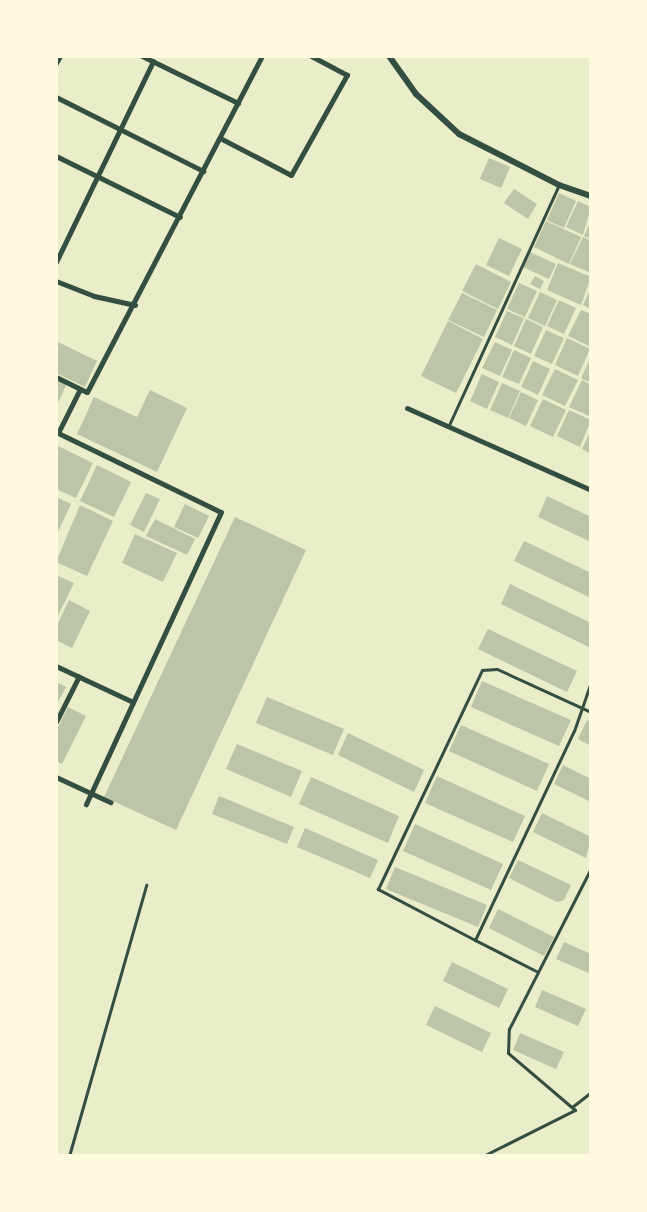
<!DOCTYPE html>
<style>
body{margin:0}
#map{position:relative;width:647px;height:1212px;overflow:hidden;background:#e9edc9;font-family:"Space Grotesk",sans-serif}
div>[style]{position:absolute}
.building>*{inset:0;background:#bcc5a7}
.service>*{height:3px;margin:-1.5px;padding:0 1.5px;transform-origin:1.5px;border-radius:1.5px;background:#344e41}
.minor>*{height:5px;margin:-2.5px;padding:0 2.5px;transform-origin:2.5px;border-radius:2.5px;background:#344e41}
.tertiary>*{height:6px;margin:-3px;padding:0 3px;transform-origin:3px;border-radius:3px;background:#344e41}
span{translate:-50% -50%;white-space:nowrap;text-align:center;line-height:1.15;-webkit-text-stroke:8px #fefae0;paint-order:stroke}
.frame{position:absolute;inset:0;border:58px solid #fefae0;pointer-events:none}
</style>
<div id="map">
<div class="building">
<div style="clip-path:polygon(489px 158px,510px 167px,501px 188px,480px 179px)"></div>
<div style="clip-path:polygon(514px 189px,537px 204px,528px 219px,504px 203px)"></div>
<div style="clip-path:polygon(559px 193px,576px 201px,564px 228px,547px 220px)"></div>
<div style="clip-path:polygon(578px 201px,591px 207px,583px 235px,566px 227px)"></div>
<div style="clip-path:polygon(546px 221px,581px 237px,569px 264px,534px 247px)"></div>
<div style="clip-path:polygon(591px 221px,591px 239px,584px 236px)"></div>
<div style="clip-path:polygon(583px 237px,591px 241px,591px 273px,570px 264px)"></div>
<div style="clip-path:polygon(499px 238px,522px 249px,509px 276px,486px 265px)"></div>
<div style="clip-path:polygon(530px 252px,556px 264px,549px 279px,523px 267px)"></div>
<div style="clip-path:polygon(558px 263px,591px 277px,581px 305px,547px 290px)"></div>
<div style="clip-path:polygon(476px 264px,511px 282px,498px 309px,462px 291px)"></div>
<div style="clip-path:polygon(535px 276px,544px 281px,540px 289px,530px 284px)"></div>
<div style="clip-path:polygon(519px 283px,537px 291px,525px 317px,507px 309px)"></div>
<div style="clip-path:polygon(591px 288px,591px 309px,583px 305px)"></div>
<div style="clip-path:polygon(540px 292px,557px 300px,545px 326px,528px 318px)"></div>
<div style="clip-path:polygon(462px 293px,497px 310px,484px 337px,448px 320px)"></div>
<div style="clip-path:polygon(559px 300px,576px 308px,564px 334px,547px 326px)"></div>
<div style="clip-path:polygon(581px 310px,591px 314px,591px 347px,568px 336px)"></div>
<div style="clip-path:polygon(507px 311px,524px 318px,512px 345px,495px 337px)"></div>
<div style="clip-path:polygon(526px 319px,543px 327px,531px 354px,514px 346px)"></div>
<div style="clip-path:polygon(448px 321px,483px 339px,456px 393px,421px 376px)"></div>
<div style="clip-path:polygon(546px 330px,564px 338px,552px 364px,534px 356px)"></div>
<div style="clip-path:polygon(567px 338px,590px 349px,578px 376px,555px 365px)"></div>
<div style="clip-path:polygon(56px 341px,97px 361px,85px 387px,56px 373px)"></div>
<div style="clip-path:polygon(495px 342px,512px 350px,500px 376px,482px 368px)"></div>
<div style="clip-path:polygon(514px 350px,531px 358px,519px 384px,502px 377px)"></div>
<div style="clip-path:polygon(591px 357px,591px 383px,581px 378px)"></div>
<div style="clip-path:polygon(533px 361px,550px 369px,538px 395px,521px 387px)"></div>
<div style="clip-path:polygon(555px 369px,578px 380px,565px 406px,542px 395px)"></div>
<div style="clip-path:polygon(482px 374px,499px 382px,487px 409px,470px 401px)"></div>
<div style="clip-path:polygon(56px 378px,67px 383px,56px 407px)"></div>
<div style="clip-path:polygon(582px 380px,591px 385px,591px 417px,569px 407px)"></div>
<div style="clip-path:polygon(502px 383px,520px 391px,508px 418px,490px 410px)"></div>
<div style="clip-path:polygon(150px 390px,187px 408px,157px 472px,77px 434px,94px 397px,137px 417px)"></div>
<div style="clip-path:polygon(521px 392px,538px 400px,526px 426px,509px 418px)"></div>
<div style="clip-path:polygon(543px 399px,566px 410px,553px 437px,530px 426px)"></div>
<div style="clip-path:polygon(569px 410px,591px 420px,580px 447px,557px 436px)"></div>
<div style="clip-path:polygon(591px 430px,591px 454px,582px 449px)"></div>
<div style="clip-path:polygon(56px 445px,93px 463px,76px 498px,56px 489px)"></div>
<div style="clip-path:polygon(97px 465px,131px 482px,114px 517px,80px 501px)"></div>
<div style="clip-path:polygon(146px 493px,160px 499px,144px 532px,130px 525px)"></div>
<div style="clip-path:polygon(547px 496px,591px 517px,591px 542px,538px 517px)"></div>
<div style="clip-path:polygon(56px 497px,71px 504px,56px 536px)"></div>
<div style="clip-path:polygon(185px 504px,209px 516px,198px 538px,174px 527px)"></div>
<div style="clip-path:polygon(80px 505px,113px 521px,87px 576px,56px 562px)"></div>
<div style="clip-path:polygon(235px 517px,306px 550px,176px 830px,104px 797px)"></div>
<div style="clip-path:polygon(155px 519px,195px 539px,187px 555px,146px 536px)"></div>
<div style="clip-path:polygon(135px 534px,177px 553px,163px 582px,122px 563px)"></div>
<div style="clip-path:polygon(524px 541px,591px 573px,591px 598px,514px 561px)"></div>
<div style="clip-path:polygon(56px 575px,74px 583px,56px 620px)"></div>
<div style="clip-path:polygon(510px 584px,591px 623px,589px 647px,501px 604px)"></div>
<div style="clip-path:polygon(69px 600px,90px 611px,72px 648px,56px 640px,56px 627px)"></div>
<div style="clip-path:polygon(488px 629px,577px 671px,567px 692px,478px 649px)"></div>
<div style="clip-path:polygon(482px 681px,571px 720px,559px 746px,471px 707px)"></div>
<div style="clip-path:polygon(56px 682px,66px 687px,56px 706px)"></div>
<div style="clip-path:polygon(267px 697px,344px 729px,333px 755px,256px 723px)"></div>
<div style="clip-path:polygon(68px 707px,86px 716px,62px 764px,56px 761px,56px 731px)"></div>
<div style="clip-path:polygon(587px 720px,591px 722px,591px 746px,578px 739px)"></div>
<div style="clip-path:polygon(461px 725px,549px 764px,537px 791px,449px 751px)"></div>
<div style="clip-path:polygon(348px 733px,424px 770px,414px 792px,338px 755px)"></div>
<div style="clip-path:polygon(237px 744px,302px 771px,291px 797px,226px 769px)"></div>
<div style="clip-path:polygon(563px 765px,591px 779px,591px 802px,554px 784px)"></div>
<div style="clip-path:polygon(437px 776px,525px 816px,513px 842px,425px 803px)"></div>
<div style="clip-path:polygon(311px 777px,399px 816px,388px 843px,299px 804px)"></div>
<div style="clip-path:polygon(219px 796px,294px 827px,287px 844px,212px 814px)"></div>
<div style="clip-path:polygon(542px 813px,591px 837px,586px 858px,533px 832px)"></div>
<div style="clip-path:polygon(415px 824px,503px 864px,491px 890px,403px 851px)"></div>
<div style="clip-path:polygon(305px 828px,378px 860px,370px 878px,297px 847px)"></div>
<div style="clip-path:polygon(518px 860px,571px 885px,564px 900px,557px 902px,509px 878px)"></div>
<div style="clip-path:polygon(395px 867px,487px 905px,478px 927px,386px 889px)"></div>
<div style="clip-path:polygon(498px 909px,554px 937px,544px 956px,489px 928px)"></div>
<div style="clip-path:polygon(564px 942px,591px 954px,591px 974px,556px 959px)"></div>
<div style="clip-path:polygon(452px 962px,508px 989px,499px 1008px,443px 981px)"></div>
<div style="clip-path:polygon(542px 990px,586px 1009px,578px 1026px,535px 1007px)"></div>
<div style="clip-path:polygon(435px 1006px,491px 1033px,482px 1052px,426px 1025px)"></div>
<div style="clip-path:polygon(520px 1033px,564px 1052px,556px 1069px,513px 1050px)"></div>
</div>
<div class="service">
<div style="left:449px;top:425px;width:264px;rotate:-65.4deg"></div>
<div style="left:475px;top:940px;width:110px;rotate:-152.3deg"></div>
<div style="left:378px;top:889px;width:242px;rotate:-64.6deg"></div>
<div style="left:482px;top:670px;width:15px;rotate:-4deg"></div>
<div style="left:497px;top:669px;width:103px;rotate:24.6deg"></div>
<div style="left:538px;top:972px;width:71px;rotate:-153.1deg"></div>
<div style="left:475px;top:940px;width:231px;rotate:-64.7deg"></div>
<div style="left:574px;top:731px;width:52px;rotate:-70.9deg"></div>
<div style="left:572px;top:1107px;width:24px;rotate:-38deg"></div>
<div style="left:69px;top:1156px;width:282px;rotate:-74.1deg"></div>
<div style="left:483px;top:1156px;width:103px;rotate:-26.6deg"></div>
<div style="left:575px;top:1110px;width:88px;rotate:-139.6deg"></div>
<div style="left:508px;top:1053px;width:24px;rotate:-88deg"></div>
<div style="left:509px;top:1029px;width:181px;rotate:-63deg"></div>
</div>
<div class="minor">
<div style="left:142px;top:56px;width:107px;rotate:26.1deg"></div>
<div style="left:56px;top:63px;width:8px;rotate:-60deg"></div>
<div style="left:56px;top:97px;width:165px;rotate:26.7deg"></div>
<div style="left:220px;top:138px;width:80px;rotate:27.5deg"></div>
<div style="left:291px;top:175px;width:115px;rotate:-60.8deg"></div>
<div style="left:347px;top:75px;width:40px;rotate:-152deg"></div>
<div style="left:56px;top:156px;width:138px;rotate:26.2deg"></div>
<div style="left:56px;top:262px;width:223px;rotate:-64.2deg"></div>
<div style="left:56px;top:281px;width:41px;rotate:21.5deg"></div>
<div style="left:94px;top:296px;width:42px;rotate:12.4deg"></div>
<div style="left:56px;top:377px;width:34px;rotate:26deg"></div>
<div style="left:87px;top:392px;width:379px;rotate:-62.5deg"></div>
<div style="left:407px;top:408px;width:201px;rotate:24deg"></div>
<div style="left:56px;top:432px;width:183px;rotate:25.9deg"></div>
<div style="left:221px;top:512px;width:322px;rotate:114.8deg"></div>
<div style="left:58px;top:433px;width:49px;rotate:-63.4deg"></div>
<div style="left:56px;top:666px;width:85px;rotate:25.1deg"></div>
<div style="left:56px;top:722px;width:51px;rotate:-63.4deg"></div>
<div style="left:56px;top:777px;width:60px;rotate:24.8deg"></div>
</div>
<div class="tertiary">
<div style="left:389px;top:56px;width:47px;rotate:54.6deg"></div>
<div style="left:416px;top:94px;width:59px;rotate:42.9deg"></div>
<div style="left:459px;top:134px;width:112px;rotate:27deg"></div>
<div style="left:559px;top:185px;width:34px;rotate:19deg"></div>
</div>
<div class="frame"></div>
</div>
